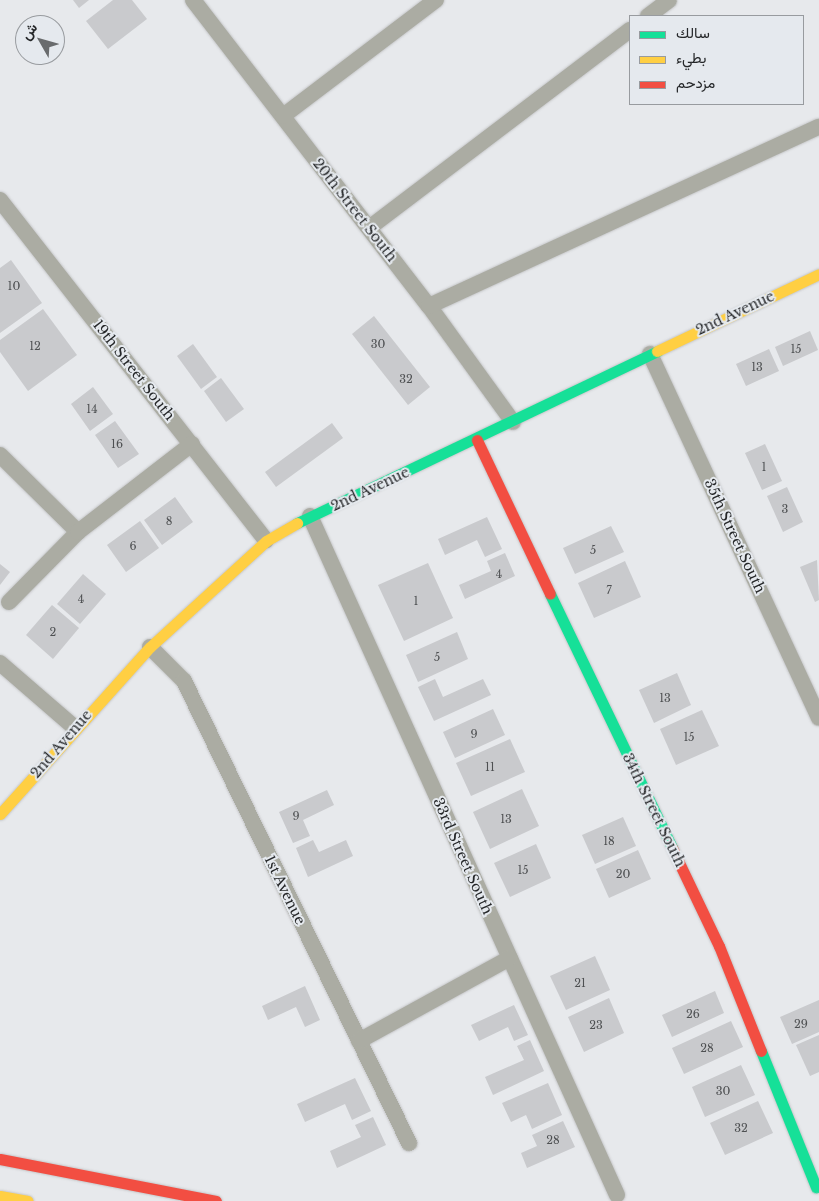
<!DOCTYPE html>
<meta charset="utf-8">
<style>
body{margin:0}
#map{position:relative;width:819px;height:1201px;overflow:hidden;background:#e7e9ec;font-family:"Libre Baskerville",Vazirmatn,serif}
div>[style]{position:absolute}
.building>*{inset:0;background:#c9cacd}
.roads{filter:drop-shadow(0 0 1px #c5c6c8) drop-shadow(0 0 1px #c5c6c8)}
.street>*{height:16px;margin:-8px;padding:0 8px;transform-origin:8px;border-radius:8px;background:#abaca3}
.fast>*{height:11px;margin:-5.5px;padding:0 5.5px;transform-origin:5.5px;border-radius:5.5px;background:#16e098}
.slow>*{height:11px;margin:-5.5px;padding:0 5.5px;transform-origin:5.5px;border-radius:5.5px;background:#ffcf43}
.jam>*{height:11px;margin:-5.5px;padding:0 5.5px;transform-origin:5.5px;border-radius:5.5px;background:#f24e42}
span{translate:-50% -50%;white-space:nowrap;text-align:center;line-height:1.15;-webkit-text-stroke:4px #e5e9ee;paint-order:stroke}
.number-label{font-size:11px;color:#4e5052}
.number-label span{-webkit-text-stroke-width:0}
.street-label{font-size:14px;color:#252729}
.legend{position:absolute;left:629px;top:15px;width:175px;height:90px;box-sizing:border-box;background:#e5e9ee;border:1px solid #989b9f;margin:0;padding:6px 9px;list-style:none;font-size:15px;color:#252729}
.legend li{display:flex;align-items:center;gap:10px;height:25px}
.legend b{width:25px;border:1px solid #989b9f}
.north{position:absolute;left:15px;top:15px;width:50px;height:50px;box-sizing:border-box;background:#e5e9ee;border:1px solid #989b9f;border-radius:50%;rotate:308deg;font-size:14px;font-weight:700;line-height:20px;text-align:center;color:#252729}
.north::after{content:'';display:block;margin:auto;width:18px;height:22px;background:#696b6d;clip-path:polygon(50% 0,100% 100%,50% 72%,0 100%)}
</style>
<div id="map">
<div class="building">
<div style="clip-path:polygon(73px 0,89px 0,79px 8px)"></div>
<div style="clip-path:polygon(113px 0,132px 0,147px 19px,108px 49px,86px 21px)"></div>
<div style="clip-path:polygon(11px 260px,42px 303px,0 333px,0 268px)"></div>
<div style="clip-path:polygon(43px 309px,77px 355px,28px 391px,0 352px,0 340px)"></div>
<div style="clip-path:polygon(374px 316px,430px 387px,408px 405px,352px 334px)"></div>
<div style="clip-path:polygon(810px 331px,818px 350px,783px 366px,775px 347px)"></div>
<div style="clip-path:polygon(193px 344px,217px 377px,201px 389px,177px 356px)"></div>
<div style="clip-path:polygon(769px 349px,779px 371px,746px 386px,736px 364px)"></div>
<div style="clip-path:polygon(221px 378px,244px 409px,226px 422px,204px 391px)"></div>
<div style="clip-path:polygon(93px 387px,113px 414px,90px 431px,71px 404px)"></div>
<div style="clip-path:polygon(115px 421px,139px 454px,118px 468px,95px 435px)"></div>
<div style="clip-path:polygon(332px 423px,343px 438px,276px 487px,265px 472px)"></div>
<div style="clip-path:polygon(765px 444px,782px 481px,762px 490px,745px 453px)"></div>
<div style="clip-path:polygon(787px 487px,803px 522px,783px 532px,767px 496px)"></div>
<div style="clip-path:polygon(175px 497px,193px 522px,162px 545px,144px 520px)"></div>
<div style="clip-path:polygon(487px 517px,502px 549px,485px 557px,477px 540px,445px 555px,438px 539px)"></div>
<div style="clip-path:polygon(140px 521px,159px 548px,126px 572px,107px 545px)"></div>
<div style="clip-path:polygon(611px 526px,624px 552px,575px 574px,563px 548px)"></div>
<div style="clip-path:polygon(505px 553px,515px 576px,465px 599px,459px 585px,491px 571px,487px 561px)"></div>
<div style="clip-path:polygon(817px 560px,819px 600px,815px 602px,800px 567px)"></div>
<div style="clip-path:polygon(625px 561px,641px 597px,594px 618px,578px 583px)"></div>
<div style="clip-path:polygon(428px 563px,453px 618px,404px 641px,378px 585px)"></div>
<div style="clip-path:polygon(0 564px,10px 572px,0 585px)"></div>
<div style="clip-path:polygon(83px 574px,106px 594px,80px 624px,57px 604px)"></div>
<div style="clip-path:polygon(52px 605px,79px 628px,53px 659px,26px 635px)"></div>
<div style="clip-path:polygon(457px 632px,468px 659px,418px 682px,406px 655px)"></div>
<div style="clip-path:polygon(677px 673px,691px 705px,654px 723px,639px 690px)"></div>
<div style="clip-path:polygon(435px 679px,443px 697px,483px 679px,491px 695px,434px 721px,418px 687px)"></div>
<div style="clip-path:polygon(493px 709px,505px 735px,455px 758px,443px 732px)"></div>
<div style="clip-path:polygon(702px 710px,719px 746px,676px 765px,660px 729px)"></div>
<div style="clip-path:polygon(510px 739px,525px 772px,471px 796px,456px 763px)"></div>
<div style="clip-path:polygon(522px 789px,539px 826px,490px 849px,473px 812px)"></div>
<div style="clip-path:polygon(327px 790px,334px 805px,303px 820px,310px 836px,293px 843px,279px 812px)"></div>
<div style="clip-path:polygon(623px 817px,636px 846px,595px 864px,582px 835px)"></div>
<div style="clip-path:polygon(313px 840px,319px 852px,346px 840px,353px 856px,308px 877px,296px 848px)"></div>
<div style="clip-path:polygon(536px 844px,551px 878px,510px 897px,494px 863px)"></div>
<div style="clip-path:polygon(638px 850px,651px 879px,609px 898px,596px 869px)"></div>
<div style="clip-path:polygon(595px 956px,610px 990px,566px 1010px,550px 976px)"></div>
<div style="clip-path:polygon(305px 986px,320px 1020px,305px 1027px,296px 1007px,268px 1020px,262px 1006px)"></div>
<div style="clip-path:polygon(715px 991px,724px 1013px,672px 1037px,662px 1015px)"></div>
<div style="clip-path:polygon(609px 998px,624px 1033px,584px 1052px,568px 1017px)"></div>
<div style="clip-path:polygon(819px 1000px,819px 1032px,792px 1044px,780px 1017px)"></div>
<div style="clip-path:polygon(514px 1005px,528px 1035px,514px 1041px,508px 1027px,479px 1041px,471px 1025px)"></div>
<div style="clip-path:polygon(731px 1021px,743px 1047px,684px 1074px,672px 1048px)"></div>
<div style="clip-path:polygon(819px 1035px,819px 1072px,810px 1076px,796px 1045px)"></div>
<div style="clip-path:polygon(530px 1040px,544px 1071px,493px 1095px,485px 1077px,524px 1060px,517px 1046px)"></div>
<div style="clip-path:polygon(741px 1065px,755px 1095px,705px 1117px,692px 1087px)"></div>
<div style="clip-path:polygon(355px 1078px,371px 1111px,352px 1120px,345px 1104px,305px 1122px,297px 1104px)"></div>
<div style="clip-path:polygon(548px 1083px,562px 1115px,532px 1129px,526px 1115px,511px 1122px,502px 1103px)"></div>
<div style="clip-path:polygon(758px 1101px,773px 1133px,725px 1155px,710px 1123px)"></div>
<div style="clip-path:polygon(373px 1117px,386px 1145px,337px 1168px,330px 1151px,361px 1137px,355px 1125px)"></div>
<div style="clip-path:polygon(563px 1121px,575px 1147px,527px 1168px,521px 1153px,537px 1146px,532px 1135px)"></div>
</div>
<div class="roads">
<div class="street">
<div style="left:193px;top:0;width:386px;rotate:52.4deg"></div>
<div style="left:429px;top:306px;width:143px;rotate:54.1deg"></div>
<div style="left:648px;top:16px;width:26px;rotate:-37deg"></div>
<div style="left:283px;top:116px;width:192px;rotate:-37.2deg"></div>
<div style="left:0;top:200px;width:432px;rotate:52deg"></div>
<div style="left:369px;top:228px;width:328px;rotate:-37.2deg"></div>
<div style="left:429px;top:306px;width:429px;rotate:-24.7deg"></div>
<div style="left:650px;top:354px;width:401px;rotate:65.1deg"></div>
<div style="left:0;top:455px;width:110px;rotate:44.6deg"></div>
<div style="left:310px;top:516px;width:745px;rotate:65.67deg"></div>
<div style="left:9px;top:602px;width:98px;rotate:-45.4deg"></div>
<div style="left:78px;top:532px;width:144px;rotate:-37.7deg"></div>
<div style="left:150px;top:647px;width:48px;rotate:45deg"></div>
<div style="left:184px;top:681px;width:514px;rotate:64.03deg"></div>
<div style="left:0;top:663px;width:98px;rotate:40.9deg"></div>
<div style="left:359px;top:1041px;width:172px;rotate:-28.8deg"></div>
</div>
<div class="fast">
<div style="left:297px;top:523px;width:399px;rotate:-25.5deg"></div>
<div style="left:550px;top:594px;width:282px;rotate:64.3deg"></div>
<div style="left:761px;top:1051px;width:147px;rotate:68deg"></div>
</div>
<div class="slow">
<div style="left:657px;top:351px;width:179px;rotate:-25.4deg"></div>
<div style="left:0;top:814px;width:224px;rotate:-48.1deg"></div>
<div style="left:150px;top:647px;width:157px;rotate:-42.4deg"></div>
<div style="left:266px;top:541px;width:36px;rotate:-30deg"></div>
<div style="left:0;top:1196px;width:28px;rotate:10deg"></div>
</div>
<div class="jam">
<div style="left:477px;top:440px;width:170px;rotate:64.6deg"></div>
<div style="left:672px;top:848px;width:109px;rotate:64.4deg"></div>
<div style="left:719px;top:946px;width:113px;rotate:68.2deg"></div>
<div style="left:0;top:1159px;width:220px;rotate:11deg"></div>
</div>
</div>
<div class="number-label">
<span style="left:14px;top:286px">10</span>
<span style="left:378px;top:344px">30</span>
<span style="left:35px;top:346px">12</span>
<span style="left:796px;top:349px">15</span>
<span style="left:757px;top:367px">13</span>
<span style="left:406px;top:379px">32</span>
<span style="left:92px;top:409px">14</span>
<span style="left:117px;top:444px">16</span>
<span style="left:764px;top:467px">1</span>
<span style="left:785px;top:509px">3</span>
<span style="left:169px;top:521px">8</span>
<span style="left:133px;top:546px">6</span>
<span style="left:593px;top:550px">5</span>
<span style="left:499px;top:574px">4</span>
<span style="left:609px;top:590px">7</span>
<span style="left:81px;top:599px">4</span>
<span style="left:416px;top:601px">1</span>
<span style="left:53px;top:632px">2</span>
<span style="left:437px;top:657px">5</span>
<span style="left:665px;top:698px">13</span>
<span style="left:474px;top:734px">9</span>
<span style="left:689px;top:737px">15</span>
<span style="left:490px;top:767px">11</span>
<span style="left:296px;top:816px">9</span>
<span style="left:506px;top:819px">13</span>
<span style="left:609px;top:841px">18</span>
<span style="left:523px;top:870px">15</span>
<span style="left:623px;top:874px">20</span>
<span style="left:580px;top:983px">21</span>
<span style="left:693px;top:1014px">26</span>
<span style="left:801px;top:1024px">29</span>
<span style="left:596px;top:1025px">23</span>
<span style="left:707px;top:1048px">28</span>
<span style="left:723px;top:1091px">30</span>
<span style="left:741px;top:1128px">32</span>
<span style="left:553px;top:1140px">28</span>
</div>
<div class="street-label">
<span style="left:355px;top:210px;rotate:52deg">20th Street South</span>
<span style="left:735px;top:313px;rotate:-25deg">2nd Avenue</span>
<span style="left:134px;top:370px;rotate:52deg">19th Street South</span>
<span style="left:370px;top:489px;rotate:-25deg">2nd Avenue</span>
<span style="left:735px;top:536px;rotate:65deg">35th Street South</span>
<span style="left:61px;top:744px;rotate:-49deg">2nd Avenue</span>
<span style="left:654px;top:810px;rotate:64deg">34th Street South</span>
<span style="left:463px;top:856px;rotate:66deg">33rd Street South</span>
<span style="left:285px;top:890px;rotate:64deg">1st Avenue</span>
</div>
<ul class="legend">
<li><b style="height:6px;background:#16e098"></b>سالك</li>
<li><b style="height:6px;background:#ffcf43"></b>بطيء</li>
<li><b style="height:6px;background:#f24e42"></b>مزدحم</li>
</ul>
<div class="north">ش</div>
</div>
